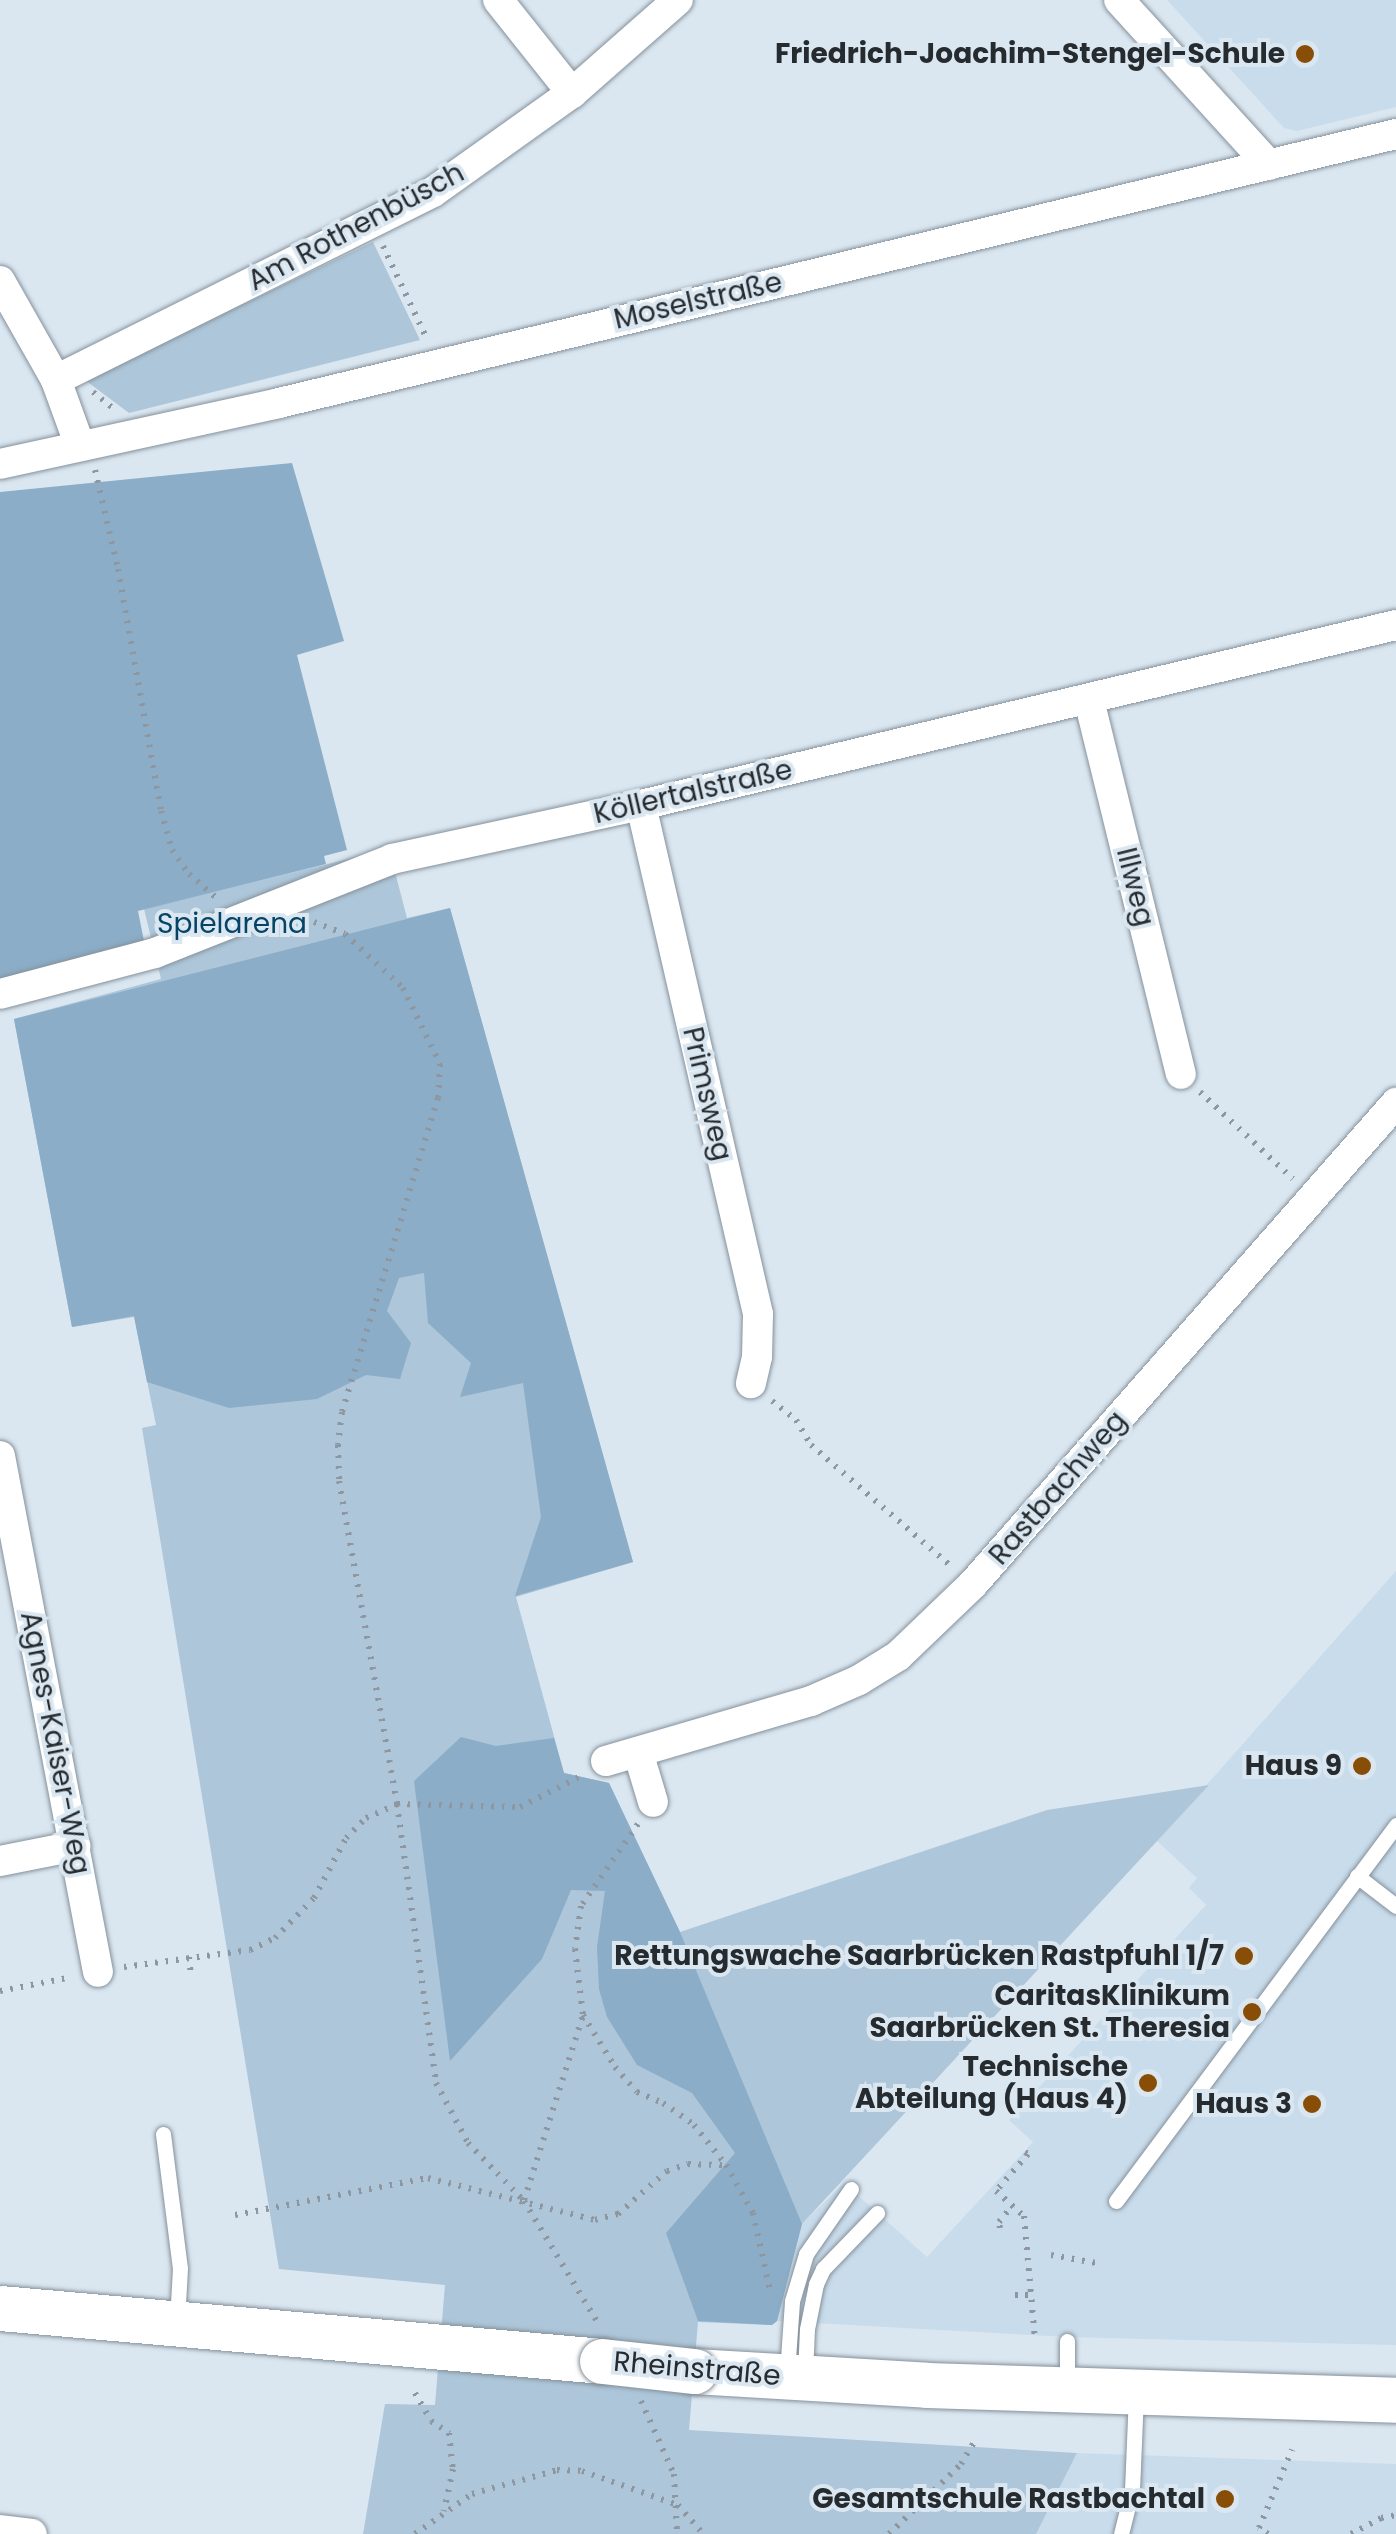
<!DOCTYPE html>
<meta charset="utf-8">
<style>
body{margin:0}
#map{position:relative;width:1396px;height:2534px;overflow:hidden;background:#dae7f1;font-family:Poppins,sans-serif}
div>[style]{position:absolute}
.built>*{inset:0;background:#c9dceb}
.green>*{inset:0;background:#adc6d9}
.forest>*{inset:0;background:#8badc7}
.path>*{height:6px;margin-top:-3px;transform-origin:0;background:repeating-linear-gradient(90deg,#8e979f 0 2.5px,transparent 0 10.5px)}
.roads{filter:drop-shadow(0 0 2px #85919b) drop-shadow(0 0 2px #85919b)}
.lane>*{height:15px;margin:-7.5px;padding:0 7.5px;transform-origin:7.5px;border-radius:7.5px;background:#fff}
.street>*{height:30px;margin:-15px;padding:0 15px;transform-origin:15px;border-radius:15px;background:#fff}
.secondary>*{height:45px;margin:-22.5px;padding:0 22.5px;transform-origin:22.5px;border-radius:22.5px;background:#fff}
.bridges{filter:drop-shadow(0 0 2px #85919b) drop-shadow(0 0 2px #85919b)}
.secondary-bridge>*{height:45px;margin:-22.5px;padding:0 22.5px;transform-origin:22.5px;border-radius:22.5px;background:#fff}
.dots>*{width:28px;height:28px;translate:-50% -50%;box-sizing:border-box;border:5px solid #dae7f1;border-radius:50%}
span{translate:-50% -50%;white-space:nowrap;text-align:center;line-height:1.15;-webkit-text-stroke:8px #dae7f1;paint-order:stroke}
.poi-label{font-size:28px;color:#262b2f;font-weight:700}
.right{translate:-100% -50%;text-align:right}
.street-label{font-size:28px;color:#262b2f}
.park-label{font-size:28px;color:#064467}
</style>
<div id="map">
<div class="built">
<div style="clip-path:polygon(1167px 0,1396px 0,1396px 107px,1297px 131px,1284px 128px)"></div>
<div style="clip-path:polygon(1396px 1571px,1396px 2345px,1067px 2337px,777px 2321px,802px 2224px,844px 2183px,927px 2257px,1033px 2142px,1009px 2120px,1206px 1905px,1189px 1888px,1197px 1878px,1157px 1841px)"></div>
<div style="clip-path:polygon(1077px 2453px,1396px 2464px,1396px 2534px,1036px 2534px)"></div>
</div>
<div class="green">
<div style="clip-path:polygon(373px 242px,420px 340px,129px 413px,85px 380px)"></div>
<div style="clip-path:polygon(389px 849px,407px 918px,450px 908px,633px 1562px,516px 1597px,564px 1773px,609px 1783px,680px 1932px,1047px 1810px,1209px 1785px,802px 2224px,777px 2321px,772px 2325px,698px 2322px,689px 2430px,1077px 2453px,1036px 2534px,363px 2534px,385px 2404px,435px 2405px,445px 2285px,279px 2269px,142px 1428px,156px 1425px,134px 1317px,72px 1327px,14px 1019px,161px 979px,144px 909px)"></div>
</div>
<div class="forest">
<div style="clip-path:polygon(292px 463px,344px 641px,297px 655px,347px 850px,324px 856px,326px 864px,138px 911px,144px 941px,0 979px,0 492px)"></div>
<div style="clip-path:polygon(450px 908px,633px 1562px,515px 1596px,541px 1517px,523px 1383px,460px 1397px,471px 1363px,428px 1323px,424px 1273px,399px 1278px,387px 1311px,411px 1343px,400px 1379px,366px 1375px,317px 1399px,229px 1408px,147px 1382px,134px 1316px,72px 1327px,14px 1019px)"></div>
<div style="clip-path:polygon(461px 1737px,496px 1746px,554px 1738px,564px 1773px,609px 1783px,680px 1932px,802px 2224px,777px 2321px,772px 2325px,698px 2321px,666px 2233px,735px 2153px,692px 2093px,637px 2065px,607px 2017px,599px 1989px,597px 1947px,605px 1891px,571px 1890px,542px 1959px,450px 2061px,414px 1781px)"></div>
</div>
<div class="path">
<div style="left:383px;top:246px;width:103px;rotate:64.7deg"></div>
<div style="left:93px;top:392px;width:27px;rotate:39deg"></div>
<div style="left:95px;top:470px;width:102px;rotate:76.9deg"></div>
<div style="left:118px;top:569px;width:246px;rotate:79.9deg"></div>
<div style="left:161px;top:811px;width:41px;rotate:74.2deg"></div>
<div style="left:172px;top:850px;width:29px;rotate:55deg"></div>
<div style="left:189px;top:874px;width:35px;rotate:41deg"></div>
<div style="left:314px;top:922px;width:33px;rotate:21deg"></div>
<div style="left:345px;top:934px;width:79px;rotate:43deg"></div>
<div style="left:403px;top:988px;width:85px;rotate:64deg"></div>
<div style="left:440px;top:1064px;width:34px;rotate:93deg"></div>
<div style="left:438px;top:1098px;width:328px;rotate:107deg"></div>
<div style="left:342px;top:1412px;width:33px;rotate:97deg"></div>
<div style="left:338px;top:1445px;width:36px;rotate:88deg"></div>
<div style="left:339px;top:1481px;width:328px;rotate:79.8deg"></div>
<div style="left:397px;top:1804px;width:282px;rotate:82deg"></div>
<div style="left:436px;top:2083px;width:68px;rotate:61.9deg"></div>
<div style="left:468px;top:2143px;width:81px;rotate:46deg"></div>
<div style="left:524px;top:2201px;width:145px;rotate:58.8deg"></div>
<div style="left:1200px;top:1092px;width:127px;rotate:43.1deg"></div>
<div style="left:772px;top:1401px;width:31px;rotate:38deg"></div>
<div style="left:796px;top:1420px;width:29px;rotate:59deg"></div>
<div style="left:811px;top:1445px;width:188px;rotate:40.9deg"></div>
<div style="left:638px;top:1824px;width:100px;rotate:124.8deg"></div>
<div style="left:581px;top:1906px;width:43px;rotate:97.9deg"></div>
<div style="left:575px;top:1949px;width:66px;rotate:83.1deg"></div>
<div style="left:583px;top:2015px;width:61px;rotate:58.4deg"></div>
<div style="left:615px;top:2067px;width:33px;rotate:49deg"></div>
<div style="left:637px;top:2092px;width:28px;rotate:23deg"></div>
<div style="left:663px;top:2103px;width:38px;rotate:35deg"></div>
<div style="left:694px;top:2125px;width:51px;rotate:51.3deg"></div>
<div style="left:189px;top:1957px;width:19px;rotate:84deg"></div>
<div style="left:124px;top:1967px;width:127px;rotate:-7.7deg"></div>
<div style="left:250px;top:1950px;width:28px;rotate:-26deg"></div>
<div style="left:275px;top:1938px;width:56px;rotate:-45.7deg"></div>
<div style="left:314px;top:1898px;width:68px;rotate:-61.9deg"></div>
<div style="left:346px;top:1838px;width:28px;rotate:-45deg"></div>
<div style="left:366px;top:1818px;width:34px;rotate:-24deg"></div>
<div style="left:397px;top:1804px;width:123px;rotate:1.4deg"></div>
<div style="left:520px;top:1807px;width:73px;rotate:-26.9deg"></div>
<div style="left:0;top:1991px;width:73px;rotate:-11deg"></div>
<div style="left:1025px;top:2152px;width:4px;rotate:34deg"></div>
<div style="left:1028px;top:2154px;width:49px;rotate:130.9deg"></div>
<div style="left:996px;top:2191px;width:38px;rotate:42deg"></div>
<div style="left:1024px;top:2216px;width:124px;rotate:84.9deg"></div>
<div style="left:524px;top:2200px;width:194px;rotate:-72.3deg"></div>
<div style="left:235px;top:2215px;width:197px;rotate:-10.9deg"></div>
<div style="left:428px;top:2178px;width:172px;rotate:14.1deg"></div>
<div style="left:595px;top:2220px;width:24px;rotate:-15deg"></div>
<div style="left:618px;top:2214px;width:65px;rotate:-41.3deg"></div>
<div style="left:667px;top:2171px;width:22px;rotate:-18deg"></div>
<div style="left:688px;top:2164px;width:38px;rotate:2deg"></div>
<div style="left:726px;top:2165px;width:55px;rotate:60.6deg"></div>
<div style="left:753px;top:2213px;width:80px;rotate:77.7deg"></div>
<div style="left:1000px;top:2228px;width:6px;rotate:-99deg"></div>
<div style="left:999px;top:2222px;width:21px;rotate:-51deg"></div>
<div style="left:1051px;top:2255px;width:46px;rotate:10.1deg"></div>
<div style="left:1015px;top:2295px;width:15px"></div>
<div style="left:415px;top:2393px;width:32px;rotate:60deg"></div>
<div style="left:431px;top:2421px;width:22px;rotate:34deg"></div>
<div style="left:449px;top:2433px;width:36px;rotate:84deg"></div>
<div style="left:453px;top:2469px;width:43px;rotate:102.1deg"></div>
<div style="left:641px;top:2401px;width:80px;rotate:65.7deg"></div>
<div style="left:674px;top:2474px;width:60px;rotate:87.1deg"></div>
<div style="left:415px;top:2534px;width:70px;rotate:-35.1deg"></div>
<div style="left:472px;top:2494px;width:88px;rotate:-15.8deg"></div>
<div style="left:557px;top:2470px;width:25px;rotate:2deg"></div>
<div style="left:582px;top:2471px;width:102px;rotate:19.5deg"></div>
<div style="left:678px;top:2505px;width:38px;rotate:49deg"></div>
<div style="left:889px;top:2534px;width:100px;rotate:-44.2deg"></div>
<div style="left:961px;top:2464px;width:29px;rotate:-59deg"></div>
<div style="left:1268px;top:2534px;width:11px;rotate:-146deg"></div>
<div style="left:1259px;top:2528px;width:85px;rotate:-67.1deg"></div>
<div style="left:1351px;top:2534px;width:34px;rotate:-28deg"></div>
<div style="left:1381px;top:2518px;width:15px;rotate:-11deg"></div>
</div>
<div class="roads">
<div class="lane">
<div style="left:1357px;top:1876px;width:49px;rotate:37.6deg"></div>
<div style="left:163px;top:2134px;width:135px;rotate:82.8deg"></div>
<div style="left:180px;top:2268px;width:53px;rotate:93.2deg"></div>
<div style="left:1116px;top:2201px;width:469px;rotate:-53.3deg"></div>
<div style="left:787px;top:2373px;width:72px;rotate:-86deg"></div>
<div style="left:792px;top:2301px;width:49px;rotate:-73.4deg"></div>
<div style="left:806px;top:2254px;width:79px;rotate:-55.3deg"></div>
<div style="left:805px;top:2374px;width:45px;rotate:-87.5deg"></div>
<div style="left:807px;top:2329px;width:46px;rotate:-78.7deg"></div>
<div style="left:816px;top:2284px;width:17px;rotate:-65deg"></div>
<div style="left:823px;top:2269px;width:78px;rotate:-46deg"></div>
<div style="left:1067px;top:2387px;width:46px;rotate:-90deg"></div>
<div style="left:1121px;top:2534px;width:45px;rotate:-76deg"></div>
<div style="left:1132px;top:2490px;width:95px;rotate:-87.6deg"></div>
</div>
<div class="street">
<div style="left:498px;top:0;width:119px;rotate:51.5deg"></div>
<div style="left:1119px;top:0;width:223px;rotate:47.7deg"></div>
<div style="left:0;top:281px;width:114px;rotate:60.5deg"></div>
<div style="left:56px;top:380px;width:70px;rotate:70deg"></div>
<div style="left:56px;top:380px;width:421px;rotate:-26.5deg"></div>
<div style="left:433px;top:192px;width:171px;rotate:-35.5deg"></div>
<div style="left:572px;top:93px;width:141px;rotate:-41.3deg"></div>
<div style="left:0;top:464px;width:286px;rotate:-12.3deg"></div>
<div style="left:279px;top:403px;width:1149px;rotate:-13.54deg"></div>
<div style="left:1089px;top:700px;width:385px;rotate:76.2deg"></div>
<div style="left:641px;top:805px;width:522px;rotate:77.05deg"></div>
<div style="left:758px;top:1314px;width:43px;rotate:91.3deg"></div>
<div style="left:757px;top:1357px;width:27px;rotate:103deg"></div>
<div style="left:0;top:994px;width:160px;rotate:-14.8deg"></div>
<div style="left:155px;top:953px;width:255px;rotate:-21.6deg"></div>
<div style="left:392px;top:859px;width:255px;rotate:-12.2deg"></div>
<div style="left:641px;top:805px;width:776px;rotate:-13.41deg"></div>
<div style="left:0;top:1456px;width:525px;rotate:79.25deg"></div>
<div style="left:638px;top:1752px;width:52px;rotate:73.3deg"></div>
<div style="left:606px;top:1761px;width:214px;rotate:-16.3deg"></div>
<div style="left:811px;top:1701px;width:52px;rotate:-23.6deg"></div>
<div style="left:859px;top:1680px;width:46px;rotate:-31.6deg"></div>
<div style="left:898px;top:1656px;width:104px;rotate:-43.8deg"></div>
<div style="left:973px;top:1584px;width:641px;rotate:-48.67deg"></div>
<div style="left:0;top:1861px;width:77px;rotate:-11.2deg"></div>
<div style="left:0;top:2530px;width:32px;rotate:7deg"></div>
</div>
<div class="secondary">
<div style="left:0;top:2308px;width:604px;rotate:5.03deg"></div>
<div style="left:694px;top:2371px;width:233px;rotate:3.4deg"></div>
<div style="left:927px;top:2385px;width:469px;rotate:1.8deg"></div>
</div>
</div>
<div class="bridges">
<div class="secondary-bridge">
<div style="left:602px;top:2361px;width:93px;rotate:6.2deg"></div>
</div>
</div>
<div class="dots">
<div style="left:1305px;top:54px;background:#884d07"></div>
<div style="left:1362px;top:1766px;background:#884d07"></div>
<div style="left:1244px;top:1956px;background:#884d07"></div>
<div style="left:1252px;top:2012px;background:#884d07"></div>
<div style="left:1148px;top:2083px;background:#884d07"></div>
<div style="left:1312px;top:2104px;background:#884d07"></div>
<div style="left:1225px;top:2499px;background:#884d07"></div>
</div>
<div class="poi-label">
<span class="right" style="left:1285px;top:54px">Friedrich-Joachim-Stengel-Schule</span>
<span class="right" style="left:1342px;top:1766px">Haus 9</span>
<span class="right" style="left:1224px;top:1956px">Rettungswache Saarbrücken Rastpfuhl 1/7</span>
<span class="right" style="left:1230px;top:2012px">CaritasKlinikum<br>Saarbrücken St. Theresia</span>
<span class="right" style="left:1128px;top:2083px">Technische<br>Abteilung (Haus 4)</span>
<span class="right" style="left:1292px;top:2104px">Haus 3</span>
<span class="right" style="left:1205px;top:2499px">Gesamtschule Rastbachtal</span>
</div>
<div class="street-label">
<span style="left:356px;top:227px;rotate:-28deg">Am Rothenbüsch</span>
<span style="left:698px;top:301px;rotate:-13deg">Moselstraße</span>
<span style="left:693px;top:792px;rotate:-13deg">Köllertalstraße</span>
<span style="left:1135px;top:887px;rotate:76deg">Illweg</span>
<span style="left:707px;top:1094px;rotate:77deg">Primsweg</span>
<span style="left:1058px;top:1488px;rotate:-49deg">Rastbachweg</span>
<span style="left:55px;top:1743px;rotate:79deg">Agnes-Kaiser-Weg</span>
<span style="left:697px;top:2369px;rotate:5deg">Rheinstraße</span>
</div>
<div class="park-label">
<span style="left:232px;top:924px">Spielarena</span>
</div>
</div>
